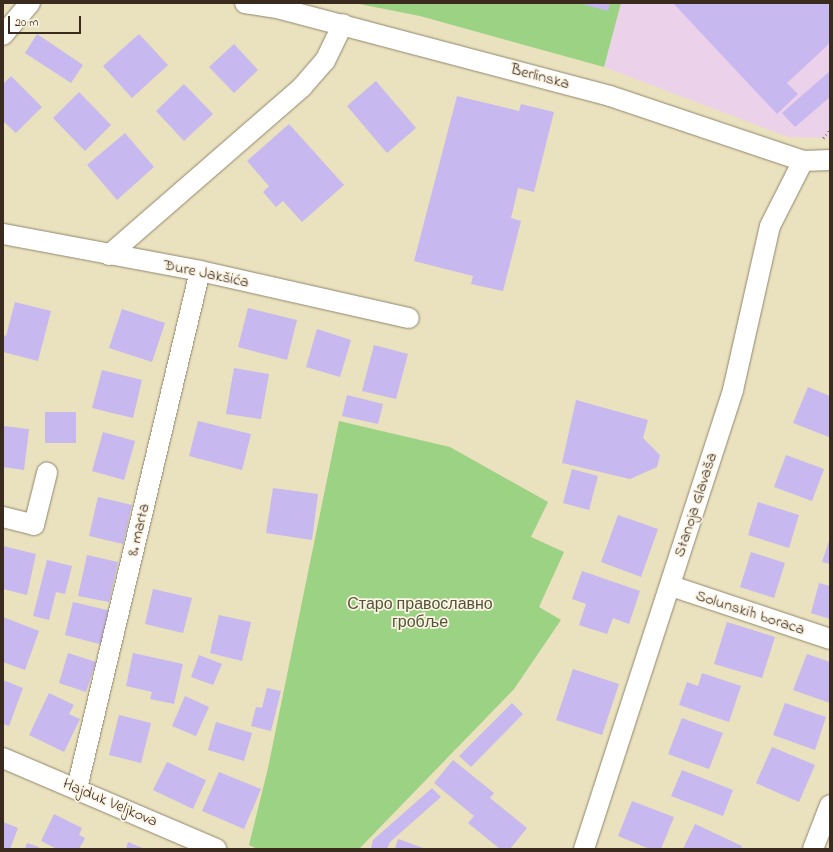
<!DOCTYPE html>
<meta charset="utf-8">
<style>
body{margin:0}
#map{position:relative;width:833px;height:852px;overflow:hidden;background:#eae1be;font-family:"Indie Flower",sans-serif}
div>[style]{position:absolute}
.built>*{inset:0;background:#ecd1ea}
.green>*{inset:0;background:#9bd283}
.building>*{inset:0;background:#c7b8ef}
.path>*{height:2.5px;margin-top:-1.25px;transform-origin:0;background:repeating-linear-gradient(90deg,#92866e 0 1px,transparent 0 4px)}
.roads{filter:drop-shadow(0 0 1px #92866e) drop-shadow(0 0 1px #92866e)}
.street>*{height:20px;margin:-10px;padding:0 10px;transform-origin:10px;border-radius:10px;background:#fff}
span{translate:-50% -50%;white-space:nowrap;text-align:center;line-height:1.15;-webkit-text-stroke:3.5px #fcf5e5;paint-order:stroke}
.street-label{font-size:16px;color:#3b2a1e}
.park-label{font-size:16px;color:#535437}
.frame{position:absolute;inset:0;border:4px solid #3b2a1e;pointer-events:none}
.scale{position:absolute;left:8px;top:16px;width:73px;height:18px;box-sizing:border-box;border:2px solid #3b2a1e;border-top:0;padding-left:5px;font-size:12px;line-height:14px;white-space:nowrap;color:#3b2a1e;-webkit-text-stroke:3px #fcf5e5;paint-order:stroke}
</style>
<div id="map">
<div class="built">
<div style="clip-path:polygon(621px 3px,830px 3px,830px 138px,788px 137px,604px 67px)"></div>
</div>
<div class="green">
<div style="clip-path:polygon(354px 3px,621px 3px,604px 67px,420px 16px)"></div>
<div style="clip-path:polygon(339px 421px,450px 447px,548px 502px,531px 537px,564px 552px,539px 607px,561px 620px,514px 689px,359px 849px,257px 849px,249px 845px,268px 768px)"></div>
</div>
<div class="building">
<div style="clip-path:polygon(578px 3px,610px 3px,608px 11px)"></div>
<div style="clip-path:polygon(673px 3px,830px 3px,830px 43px,787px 83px,798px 94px,777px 114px)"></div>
<div style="clip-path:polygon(37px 34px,83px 65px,71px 83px,25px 53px)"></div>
<div style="clip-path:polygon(139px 34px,168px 65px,132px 98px,103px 66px)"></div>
<div style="clip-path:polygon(234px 44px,258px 70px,234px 93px,209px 67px)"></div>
<div style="clip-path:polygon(830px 71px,830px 97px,795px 127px,782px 113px)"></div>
<div style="clip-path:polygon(11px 76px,42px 107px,16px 133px,3px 121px,3px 84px)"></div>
<div style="clip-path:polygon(376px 81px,416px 128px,387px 153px,347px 106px)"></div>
<div style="clip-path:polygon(184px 84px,213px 114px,184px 141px,156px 111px)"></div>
<div style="clip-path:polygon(79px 92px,111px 125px,85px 151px,53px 118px)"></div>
<div style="clip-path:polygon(457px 96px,519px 111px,521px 104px,554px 112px,534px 192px,518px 188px,511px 218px,521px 221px,503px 291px,471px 284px,473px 276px,414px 261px)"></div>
<div style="clip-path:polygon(289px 124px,344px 185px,302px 222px,283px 201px,276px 207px,263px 192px,269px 186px,247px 161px)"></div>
<div style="clip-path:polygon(125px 133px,154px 167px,117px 200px,87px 165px)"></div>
<div style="clip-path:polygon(15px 302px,51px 311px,38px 361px,3px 352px,3px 335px,6px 336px)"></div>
<div style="clip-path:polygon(248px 308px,297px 320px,287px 360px,238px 347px)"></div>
<div style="clip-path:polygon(122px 309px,165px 323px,152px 362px,109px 348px)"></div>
<div style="clip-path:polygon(317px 329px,351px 340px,340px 377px,306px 367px)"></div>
<div style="clip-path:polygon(374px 345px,408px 354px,396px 399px,362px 391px)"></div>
<div style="clip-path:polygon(234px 368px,269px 374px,261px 419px,226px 414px)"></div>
<div style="clip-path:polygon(102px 370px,142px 380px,133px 418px,92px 408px)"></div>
<div style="clip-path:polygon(808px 387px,830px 396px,829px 437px,793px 423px)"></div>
<div style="clip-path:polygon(347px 395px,383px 404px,378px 424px,342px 416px)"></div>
<div style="clip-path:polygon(576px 400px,648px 420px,643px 438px,660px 455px,657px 467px,630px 479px,562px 463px)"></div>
<div style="clip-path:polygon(45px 412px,76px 412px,76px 443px,45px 443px)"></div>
<div style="clip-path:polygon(198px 421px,251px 434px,242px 470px,189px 456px)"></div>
<div style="clip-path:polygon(3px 426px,29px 429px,24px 470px,3px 467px)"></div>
<div style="clip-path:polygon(103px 432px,135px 441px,124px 480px,92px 471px)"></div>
<div style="clip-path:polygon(786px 455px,824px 469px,812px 501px,774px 487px)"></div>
<div style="clip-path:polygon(572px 469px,598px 476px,589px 510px,563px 503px)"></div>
<div style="clip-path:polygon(273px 488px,318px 494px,312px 540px,266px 533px)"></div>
<div style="clip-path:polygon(98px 497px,132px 505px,123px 544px,89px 536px)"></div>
<div style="clip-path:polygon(758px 502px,799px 515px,789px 548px,748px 535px)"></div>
<div style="clip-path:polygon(618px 515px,658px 529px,641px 577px,601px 562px)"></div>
<div style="clip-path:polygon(830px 538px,830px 564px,822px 562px)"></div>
<div style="clip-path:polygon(3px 546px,36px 554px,27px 595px,3px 589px)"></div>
<div style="clip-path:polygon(751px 552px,785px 563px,774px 598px,740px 587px)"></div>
<div style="clip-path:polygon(87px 555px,118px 562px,109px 602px,78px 596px)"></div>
<div style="clip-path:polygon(47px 560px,72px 566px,65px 594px,56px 592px,49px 620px,33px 616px)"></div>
<div style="clip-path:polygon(582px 571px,640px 591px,629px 624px,613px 618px,607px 634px,579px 625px,586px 604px,572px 599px)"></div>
<div style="clip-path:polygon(819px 583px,830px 586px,830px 619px,811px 613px)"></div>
<div style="clip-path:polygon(153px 589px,192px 598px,183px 633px,145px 624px)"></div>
<div style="clip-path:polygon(73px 602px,111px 611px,103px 645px,65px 635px)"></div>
<div style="clip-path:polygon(219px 615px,251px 622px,242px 661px,210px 653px)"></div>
<div style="clip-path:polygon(3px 617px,39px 631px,25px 670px,3px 662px)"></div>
<div style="clip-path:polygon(727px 622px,775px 637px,762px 678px,714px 664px)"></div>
<div style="clip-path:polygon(68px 653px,96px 662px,86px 692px,59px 683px)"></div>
<div style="clip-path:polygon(133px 653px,183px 664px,174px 704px,150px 699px,152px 692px,126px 686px)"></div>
<div style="clip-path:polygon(807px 654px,830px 662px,830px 703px,793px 690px)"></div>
<div style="clip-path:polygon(199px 655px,222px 664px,213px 685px,191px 677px)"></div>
<div style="clip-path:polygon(573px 669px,619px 684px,602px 735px,556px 720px)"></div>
<div style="clip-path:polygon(702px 673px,741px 686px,729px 722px,679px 705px,687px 682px,698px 686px)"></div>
<div style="clip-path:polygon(3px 680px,23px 688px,9px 726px,3px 724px)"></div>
<div style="clip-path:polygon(267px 688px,281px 691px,271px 731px,251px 726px,256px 707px,262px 708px)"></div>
<div style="clip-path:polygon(49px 693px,74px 705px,69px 714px,80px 719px,64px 752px,29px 735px)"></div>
<div style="clip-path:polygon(185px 696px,209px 707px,196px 736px,172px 726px)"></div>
<div style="clip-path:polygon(512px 703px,523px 714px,471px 767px,459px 756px)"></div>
<div style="clip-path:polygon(785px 703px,826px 717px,815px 750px,773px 735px)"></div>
<div style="clip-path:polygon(119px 715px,151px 723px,141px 763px,109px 755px)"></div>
<div style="clip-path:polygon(682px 718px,723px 733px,709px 769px,668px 754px)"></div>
<div style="clip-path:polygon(216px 722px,252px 733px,244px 761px,208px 750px)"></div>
<div style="clip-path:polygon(772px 747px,815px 765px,799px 802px,756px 783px)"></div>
<div style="clip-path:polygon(453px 760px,494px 793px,490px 798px,527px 828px,510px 849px,500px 849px,468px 823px,474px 816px,434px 783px)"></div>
<div style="clip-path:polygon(167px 762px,206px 780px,193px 809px,153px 790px)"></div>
<div style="clip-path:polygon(682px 770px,733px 790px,723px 816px,671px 796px)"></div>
<div style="clip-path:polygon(219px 772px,261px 789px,244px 829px,202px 811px)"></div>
<div style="clip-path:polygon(432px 788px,441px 797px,390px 842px,387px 849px,371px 849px,373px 840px)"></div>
<div style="clip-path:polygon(632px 801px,674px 817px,661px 849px,650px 849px,618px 836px)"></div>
<div style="clip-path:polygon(54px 814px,82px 828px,79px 835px,85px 838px,79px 849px,57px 849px,41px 841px)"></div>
<div style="clip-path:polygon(3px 822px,18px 828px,10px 849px,3px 849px)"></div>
<div style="clip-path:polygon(695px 824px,742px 846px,741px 849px,683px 849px)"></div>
<div style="clip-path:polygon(398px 839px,426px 849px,395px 849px)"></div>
<div style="clip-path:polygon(128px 842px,145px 849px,126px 849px)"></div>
<div style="clip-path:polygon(27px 843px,39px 847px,38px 849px,25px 849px)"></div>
</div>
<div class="path">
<div style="left:823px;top:138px;width:11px;rotate:-49deg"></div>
</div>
<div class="roads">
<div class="street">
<div style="left:245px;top:3px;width:36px;rotate:9deg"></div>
<div style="left:281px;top:9px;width:340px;rotate:14.8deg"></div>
<div style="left:610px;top:96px;width:204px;rotate:18.6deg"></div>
<div style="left:803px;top:161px;width:27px;rotate:-2deg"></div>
<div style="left:3px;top:35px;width:42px;rotate:-49.8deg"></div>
<div style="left:3px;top:234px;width:200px;rotate:10.6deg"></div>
<div style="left:200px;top:271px;width:214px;rotate:12.7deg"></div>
<div style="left:109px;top:255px;width:256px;rotate:-41deg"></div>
<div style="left:302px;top:87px;width:35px;rotate:-49deg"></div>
<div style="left:325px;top:61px;width:41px;rotate:-64.1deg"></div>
<div style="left:3px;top:517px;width:32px;rotate:14deg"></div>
<div style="left:34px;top:525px;width:54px;rotate:-76deg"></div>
<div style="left:671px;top:586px;width:168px;rotate:18.4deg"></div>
<div style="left:3px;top:758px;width:232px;rotate:23.1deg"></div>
<div style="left:77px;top:788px;width:531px;rotate:-76.62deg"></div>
<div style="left:584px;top:849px;width:483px;rotate:-72deg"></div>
<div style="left:733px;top:390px;width:168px;rotate:-77.3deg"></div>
<div style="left:770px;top:226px;width:73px;rotate:-63.1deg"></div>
<div style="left:813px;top:849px;width:47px;rotate:-68.9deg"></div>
</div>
</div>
<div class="street-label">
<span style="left:540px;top:77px;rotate:15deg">Berlinska</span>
<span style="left:206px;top:274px;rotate:12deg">Đure Jakšića</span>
<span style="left:696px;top:505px;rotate:-72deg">Stanoja Glavaša</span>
<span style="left:139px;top:530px;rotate:-77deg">8. marta</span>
<span style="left:750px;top:613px;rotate:18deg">Solunskih boraca</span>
<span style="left:110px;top:803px;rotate:23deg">Hajduk Veljkova</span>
</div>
<div class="park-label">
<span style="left:420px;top:614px">Старо православно<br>гробље</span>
</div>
<div class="frame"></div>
<div class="scale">20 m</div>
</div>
